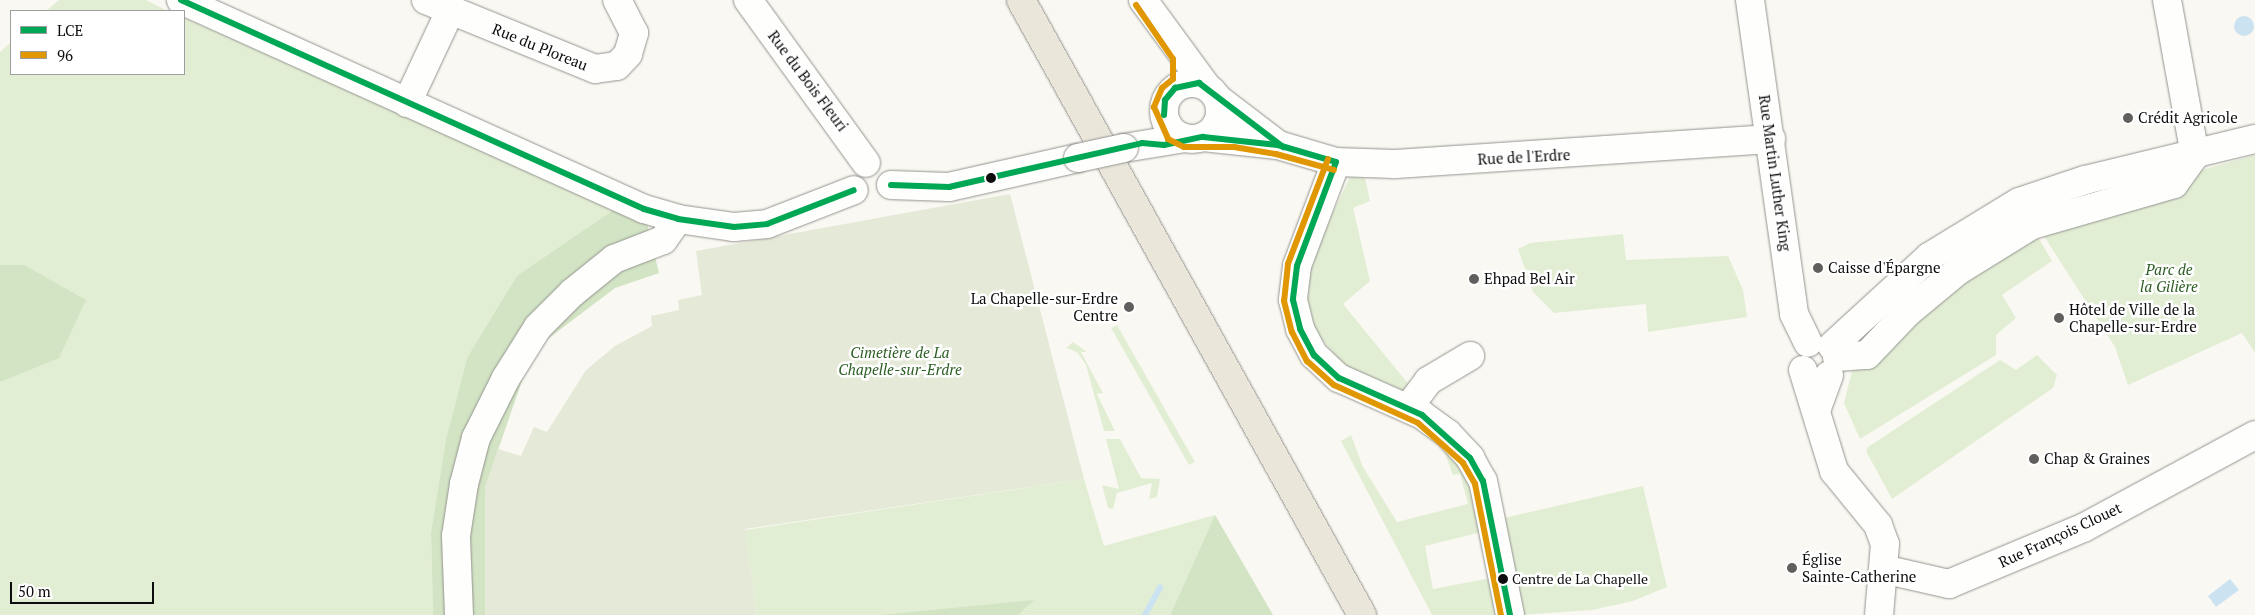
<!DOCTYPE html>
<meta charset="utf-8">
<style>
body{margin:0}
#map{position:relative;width:2255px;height:615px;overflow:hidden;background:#faf8f2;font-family:"PT Serif",serif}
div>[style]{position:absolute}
.green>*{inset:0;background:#e2eed4}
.forest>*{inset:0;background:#d2e4c3}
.cemetery>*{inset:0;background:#e5e9d7}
.water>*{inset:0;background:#cbe2f1}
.round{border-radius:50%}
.stream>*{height:5.5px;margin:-2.75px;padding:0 2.75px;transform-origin:2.75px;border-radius:2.75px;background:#cbe2f1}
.roads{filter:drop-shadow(0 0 1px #949390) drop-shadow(0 0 1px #949390)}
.minor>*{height:28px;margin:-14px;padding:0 14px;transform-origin:14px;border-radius:14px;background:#fefefd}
.minor>.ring{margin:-14px;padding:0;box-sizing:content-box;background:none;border:28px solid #fefefd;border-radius:50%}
.major>*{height:28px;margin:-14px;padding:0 14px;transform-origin:14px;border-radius:14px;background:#eae7da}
.bridges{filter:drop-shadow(0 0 1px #949390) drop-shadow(0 0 1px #949390)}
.minor-bridge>*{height:28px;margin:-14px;padding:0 14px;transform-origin:14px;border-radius:14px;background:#fefefd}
.bus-1>*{height:6px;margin:-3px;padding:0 3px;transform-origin:3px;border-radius:3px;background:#00a754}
.bus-2>*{height:6px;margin:-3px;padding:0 3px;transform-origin:3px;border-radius:3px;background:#e09701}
.dots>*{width:14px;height:14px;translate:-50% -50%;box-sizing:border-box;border:2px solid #fff;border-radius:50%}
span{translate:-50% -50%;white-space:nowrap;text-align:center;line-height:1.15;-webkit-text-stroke:5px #fff;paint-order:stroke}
.bus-label{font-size:14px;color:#0d0d0d}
.left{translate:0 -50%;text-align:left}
.street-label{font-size:15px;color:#0d0d0d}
.poi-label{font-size:15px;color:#0d0d0d}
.right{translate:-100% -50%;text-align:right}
.park-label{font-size:15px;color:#2c5e23;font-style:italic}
.legend{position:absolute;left:10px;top:10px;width:175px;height:65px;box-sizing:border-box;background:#fff;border:1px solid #9e9e9e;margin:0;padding:6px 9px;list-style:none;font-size:15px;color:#0d0d0d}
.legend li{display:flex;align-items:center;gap:10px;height:25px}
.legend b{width:25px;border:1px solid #9e9e9e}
.scale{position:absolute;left:10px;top:582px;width:144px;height:22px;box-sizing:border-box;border:2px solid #0d0d0d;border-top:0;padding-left:6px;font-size:15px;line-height:18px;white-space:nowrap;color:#0d0d0d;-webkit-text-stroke:4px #fff;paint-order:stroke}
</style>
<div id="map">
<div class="green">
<div style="clip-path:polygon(59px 0,146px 0,168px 11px,46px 11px)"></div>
<div style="clip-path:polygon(184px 18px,618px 207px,467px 358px,446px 439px,431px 532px,433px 615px,0 615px,0 52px,11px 42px,11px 74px,184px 74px)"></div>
<div style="clip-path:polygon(2255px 155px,2255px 353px,2242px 333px,2128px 385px,2115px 347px,2040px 230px,2198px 171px)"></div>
<div style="clip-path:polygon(1350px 177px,1365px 178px,1370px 201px,1353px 208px,1370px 281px,1343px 304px,1411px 387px,1402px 393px,1344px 366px,1315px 331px,1309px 310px,1305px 289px,1311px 259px)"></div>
<div style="clip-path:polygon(2034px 230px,2052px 261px,2002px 295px,2016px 318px,1996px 335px,1996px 355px,1860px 439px,1844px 403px,1852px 371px)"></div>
<div style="clip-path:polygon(1623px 234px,1626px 260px,1728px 256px,1743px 290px,1747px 317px,1648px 332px,1646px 304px,1554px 313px,1533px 292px,1518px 249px,1530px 243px)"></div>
<div style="clip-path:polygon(1117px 325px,1195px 462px,1189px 465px,1111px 328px)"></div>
<div style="clip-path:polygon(1073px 342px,1087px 352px,1081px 352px,1103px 393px,1097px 394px,1115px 431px,1104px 431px,1086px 365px,1077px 352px,1066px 348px)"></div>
<div style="clip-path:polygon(2037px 355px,2057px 375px,2053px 388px,1892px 499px,1866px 451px,1868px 447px,2000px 360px,2016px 370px)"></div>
<div style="clip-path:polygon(1351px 435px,1363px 467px,1397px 522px,1468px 504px,1460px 474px,1453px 475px,1443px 448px,1460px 466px,1471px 485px,1482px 532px,1425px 546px,1433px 589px,1491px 578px,1496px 615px,1432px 615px,1341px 441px)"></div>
<div style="clip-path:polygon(1106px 439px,1120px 439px,1141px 478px,1160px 479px,1157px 497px,1149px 499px,1152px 483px,1117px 493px,1113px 509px,1108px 508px,1102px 485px,1119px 489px)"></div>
<div style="clip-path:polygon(1084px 479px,1104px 546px,1215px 515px,1170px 615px,757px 615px,745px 530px)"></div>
<div style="clip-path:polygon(1643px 486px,1667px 587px,1633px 601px,1592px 610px,1522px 615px,1504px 518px)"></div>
</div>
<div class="forest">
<div style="clip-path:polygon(618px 207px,647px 223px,659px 273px,615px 288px,545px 341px,524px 375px,485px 488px,485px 615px,433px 615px,431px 532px,446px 439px,467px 358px,517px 276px)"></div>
<div style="clip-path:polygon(0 265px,24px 265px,86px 300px,59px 358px,0 382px)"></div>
<div style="clip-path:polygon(1215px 515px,1273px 615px,1170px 615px)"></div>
<div style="clip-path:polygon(1034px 600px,1018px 615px,881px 615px)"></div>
</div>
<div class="cemetery">
<div style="clip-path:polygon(1010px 194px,1084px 479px,745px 529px,757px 615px,485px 615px,485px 488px,498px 449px,521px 456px,534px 427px,547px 432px,586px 370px,615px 346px,652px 326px,651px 316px,679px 310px,678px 300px,702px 295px,696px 251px)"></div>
</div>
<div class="water">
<div class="round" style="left:2234px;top:16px;width:20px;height:20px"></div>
<div style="clip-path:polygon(2230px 579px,2239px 590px,2216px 607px,2208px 596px)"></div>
</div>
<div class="stream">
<div style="left:1145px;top:615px;width:31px;rotate:-61deg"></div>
</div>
<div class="roads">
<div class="minor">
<div style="left:181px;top:0;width:508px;rotate:24.29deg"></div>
<div style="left:644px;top:209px;width:35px;rotate:16deg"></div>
<div style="left:678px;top:219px;width:57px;rotate:8.1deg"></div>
<div style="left:734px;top:227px;width:33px;rotate:-5deg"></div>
<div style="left:767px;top:224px;width:93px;rotate:-21.3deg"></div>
<div style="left:426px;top:0;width:183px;rotate:22.2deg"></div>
<div style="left:595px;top:69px;width:22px;rotate:-8deg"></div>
<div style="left:617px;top:66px;width:16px;rotate:-47deg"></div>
<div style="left:628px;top:54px;width:22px;rotate:-74deg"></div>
<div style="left:634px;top:33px;width:37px;rotate:-117deg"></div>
<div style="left:748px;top:0;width:201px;rotate:54.1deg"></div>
<div style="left:1143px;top:0;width:107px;rotate:53.8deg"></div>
<div style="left:1750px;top:0;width:317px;rotate:82deg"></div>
<div style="left:1794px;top:314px;width:32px;rotate:64deg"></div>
<div style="left:2167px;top:0;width:158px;rotate:79.8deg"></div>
<div class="ring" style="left:1164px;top:83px;width:28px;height:28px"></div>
<div style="left:1218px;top:99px;width:74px;rotate:37.3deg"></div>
<div style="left:407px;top:103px;width:102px;rotate:-64.9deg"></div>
<div style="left:1203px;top:137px;width:75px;rotate:6.1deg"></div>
<div style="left:1278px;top:145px;width:60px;rotate:16.3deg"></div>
<div style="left:1336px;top:162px;width:59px;rotate:1.9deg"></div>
<div style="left:1395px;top:164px;width:377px;rotate:-3.8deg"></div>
<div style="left:1124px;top:148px;width:62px;rotate:-9.3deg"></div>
<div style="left:1336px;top:162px;width:111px;rotate:110.6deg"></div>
<div style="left:1297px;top:266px;width:34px;rotate:97deg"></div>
<div style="left:1293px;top:300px;width:30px;rotate:76deg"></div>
<div style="left:1300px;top:329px;width:30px;rotate:62deg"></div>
<div style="left:1314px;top:355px;width:34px;rotate:43deg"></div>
<div style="left:1339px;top:378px;width:91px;rotate:24deg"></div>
<div style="left:1422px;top:415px;width:32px;rotate:36deg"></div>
<div style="left:1448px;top:434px;width:33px;rotate:47deg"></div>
<div style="left:1470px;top:458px;width:26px;rotate:61deg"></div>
<div style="left:1483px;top:481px;width:137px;rotate:78.6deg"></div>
<div style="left:891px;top:185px;width:58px;rotate:2deg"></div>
<div style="left:949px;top:187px;width:132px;rotate:-12.7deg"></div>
<div style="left:1832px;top:346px;width:132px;rotate:-42.5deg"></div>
<div style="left:1929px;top:257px;width:105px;rotate:-31.4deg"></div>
<div style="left:2019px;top:202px;width:70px;rotate:-18.4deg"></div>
<div style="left:2085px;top:180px;width:175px;rotate:-13.6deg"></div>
<div style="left:1837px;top:357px;width:30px;rotate:-4deg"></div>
<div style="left:1867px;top:355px;width:58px;rotate:-46.4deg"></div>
<div style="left:1907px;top:313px;width:67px;rotate:-39.6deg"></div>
<div style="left:1959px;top:270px;width:86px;rotate:-31.7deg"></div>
<div style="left:2032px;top:225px;width:148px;rotate:-16.1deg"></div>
<div style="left:2174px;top:184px;width:36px;rotate:-54deg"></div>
<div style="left:1803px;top:370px;width:106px;rotate:72.9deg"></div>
<div style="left:1834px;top:471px;width:70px;rotate:50.8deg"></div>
<div style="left:1878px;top:525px;width:20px;rotate:70deg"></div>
<div style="left:1885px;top:544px;width:71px;rotate:94.8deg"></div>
<div style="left:1408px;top:408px;width:34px;rotate:-53deg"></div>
<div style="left:1428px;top:381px;width:49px;rotate:-30.8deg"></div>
<div style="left:1816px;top:411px;width:38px;rotate:-70deg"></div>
<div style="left:1883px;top:569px;width:68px;rotate:12.8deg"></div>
<div style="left:1949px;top:584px;width:147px;rotate:-22.7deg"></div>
<div style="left:2085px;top:527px;width:193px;rotate:-28.4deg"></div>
<div style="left:459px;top:615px;width:79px;rotate:-92.2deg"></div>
<div style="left:456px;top:536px;width:53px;rotate:-81.3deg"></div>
<div style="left:464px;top:484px;width:48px;rotate:-75.4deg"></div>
<div style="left:476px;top:438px;width:67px;rotate:-63.4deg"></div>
<div style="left:506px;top:378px;width:60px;rotate:-57.9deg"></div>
<div style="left:538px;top:327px;width:48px;rotate:-45deg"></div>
<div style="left:572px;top:293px;width:54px;rotate:-39deg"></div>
<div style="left:614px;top:259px;width:53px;rotate:-21.2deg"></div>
<div style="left:663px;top:240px;width:26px;rotate:-54deg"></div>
</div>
<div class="major">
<div style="left:1021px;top:0;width:703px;rotate:60.99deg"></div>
</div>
</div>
<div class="bridges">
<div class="minor-bridge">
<div style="left:1078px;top:158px;width:47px;rotate:-12.3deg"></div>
</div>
</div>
<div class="bus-1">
<div style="left:181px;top:0;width:508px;rotate:24.29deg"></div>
<div style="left:644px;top:209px;width:35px;rotate:16deg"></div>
<div style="left:678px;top:219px;width:57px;rotate:8.1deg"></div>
<div style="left:734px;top:227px;width:33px;rotate:-5deg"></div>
<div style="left:767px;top:224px;width:93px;rotate:-21.3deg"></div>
<div style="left:1164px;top:115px;width:15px;rotate:-86deg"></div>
<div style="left:1165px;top:100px;width:16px;rotate:-50deg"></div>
<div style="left:1175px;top:88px;width:25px;rotate:-12deg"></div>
<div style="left:1199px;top:83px;width:106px;rotate:37.3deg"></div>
<div style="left:1336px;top:162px;width:111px;rotate:110.6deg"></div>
<div style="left:1297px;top:266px;width:34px;rotate:97deg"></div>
<div style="left:1293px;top:300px;width:30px;rotate:76deg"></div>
<div style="left:1300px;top:329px;width:30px;rotate:62deg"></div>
<div style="left:1314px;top:355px;width:34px;rotate:43deg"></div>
<div style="left:1339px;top:378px;width:91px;rotate:24deg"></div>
<div style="left:1422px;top:415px;width:64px;rotate:41.9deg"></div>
<div style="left:1470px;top:458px;width:26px;rotate:61deg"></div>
<div style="left:1483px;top:481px;width:137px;rotate:78.6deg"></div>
<div style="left:891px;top:185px;width:58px;rotate:2deg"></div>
<div style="left:949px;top:187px;width:198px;rotate:-12.8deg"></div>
<div style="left:1142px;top:143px;width:22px;rotate:5deg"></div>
<div style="left:1164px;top:145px;width:40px;rotate:-12deg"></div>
<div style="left:1203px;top:137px;width:75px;rotate:6.1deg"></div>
<div style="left:1278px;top:145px;width:60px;rotate:16.3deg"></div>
</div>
<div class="bus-2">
<div style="left:1136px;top:5px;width:65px;rotate:55.6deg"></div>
<div style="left:1173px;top:59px;width:20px;rotate:90deg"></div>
<div style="left:1173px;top:79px;width:14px;rotate:141deg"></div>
<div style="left:1162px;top:88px;width:21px;rotate:113deg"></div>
<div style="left:1154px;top:107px;width:35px;rotate:66deg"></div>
<div style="left:1168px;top:139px;width:18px;rotate:27deg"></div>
<div style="left:1184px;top:147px;width:50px"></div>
<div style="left:1234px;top:147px;width:43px;rotate:9.5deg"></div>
<div style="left:1276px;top:154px;width:60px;rotate:15.4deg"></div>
<div style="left:1328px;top:159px;width:112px;rotate:110.9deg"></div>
<div style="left:1288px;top:264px;width:37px;rotate:96deg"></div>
<div style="left:1284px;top:301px;width:32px;rotate:76deg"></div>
<div style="left:1292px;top:332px;width:33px;rotate:63deg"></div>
<div style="left:1307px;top:361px;width:36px;rotate:42deg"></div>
<div style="left:1334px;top:385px;width:92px;rotate:24.3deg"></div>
<div style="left:1418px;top:423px;width:60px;rotate:41.6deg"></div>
<div style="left:1463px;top:463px;width:24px;rotate:60deg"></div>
<div style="left:1475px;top:484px;width:134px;rotate:78.8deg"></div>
</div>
<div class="dots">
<div style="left:2128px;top:118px;background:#605f5d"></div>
<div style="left:991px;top:178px;background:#0d0d0d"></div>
<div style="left:1818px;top:268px;background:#605f5d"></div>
<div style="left:1474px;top:279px;background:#605f5d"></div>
<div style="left:1129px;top:307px;background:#605f5d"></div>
<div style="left:2059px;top:318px;background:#605f5d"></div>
<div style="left:2034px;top:459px;background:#605f5d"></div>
<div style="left:1792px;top:568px;background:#605f5d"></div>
<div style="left:1503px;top:579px;background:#0d0d0d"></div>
</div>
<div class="bus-label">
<span class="left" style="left:1512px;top:579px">Centre de La Chapelle</span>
</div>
<div class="street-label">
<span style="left:540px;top:47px;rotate:22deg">Rue du Ploreau</span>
<span style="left:808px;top:81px;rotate:53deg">Rue du Bois Fleuri</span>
<span style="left:1524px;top:157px;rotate:-3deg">Rue de l'Erdre</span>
<span style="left:1775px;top:173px;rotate:82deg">Rue Martin Luther King</span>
<span style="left:2060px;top:535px;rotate:-25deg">Rue François Clouet</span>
</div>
<div class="poi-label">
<span class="left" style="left:2138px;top:118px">Crédit Agricole</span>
<span class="left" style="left:1828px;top:268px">Caisse d'Épargne</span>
<span class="left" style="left:1484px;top:279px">Ehpad Bel Air</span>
<span class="right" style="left:1118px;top:307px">La Chapelle-sur-Erdre<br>Centre</span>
<span class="left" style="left:2069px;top:318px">Hôtel de Ville de la<br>Chapelle-sur-Erdre</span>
<span class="left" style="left:2044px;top:459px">Chap &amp; Graines</span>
<span class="left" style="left:1802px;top:568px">Église<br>Sainte-Catherine</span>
</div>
<div class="park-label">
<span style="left:2169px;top:278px">Parc de<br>la Gilière</span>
<span style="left:900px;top:361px">Cimetière de La<br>Chapelle-sur-Erdre</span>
</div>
<ul class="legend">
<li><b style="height:6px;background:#00a754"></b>LCE</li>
<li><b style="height:6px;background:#e09701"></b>96</li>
</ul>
<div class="scale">50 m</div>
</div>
